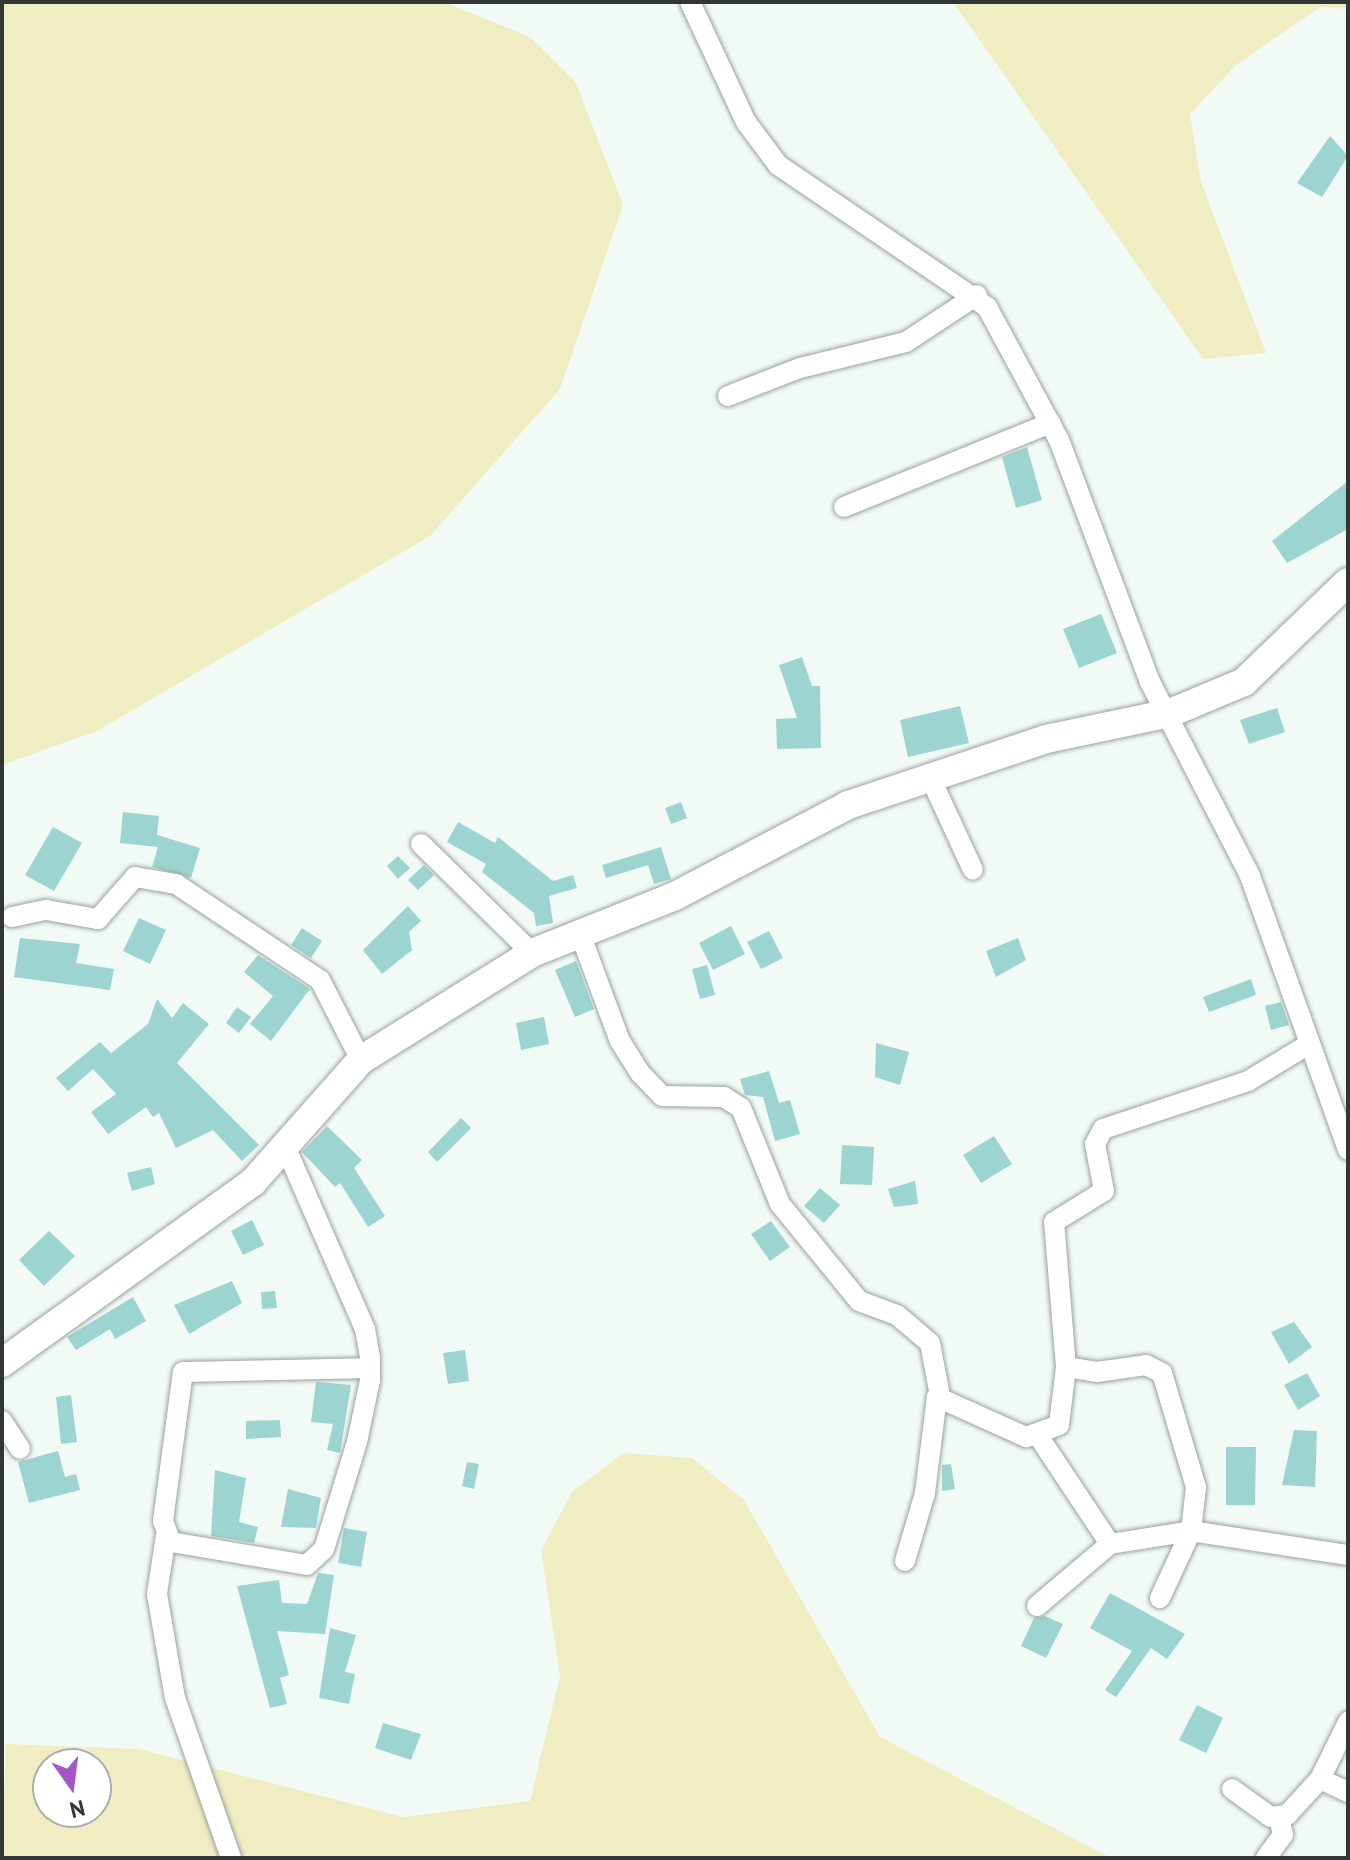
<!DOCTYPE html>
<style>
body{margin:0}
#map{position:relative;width:1350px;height:1860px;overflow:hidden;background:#f2faf6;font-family:"PT Sans",sans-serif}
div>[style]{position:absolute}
.green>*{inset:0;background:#f0edc3}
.building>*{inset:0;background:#9cd4d2}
.roads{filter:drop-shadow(0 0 2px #99a19d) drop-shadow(0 0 2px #99a19d)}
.street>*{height:20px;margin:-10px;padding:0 10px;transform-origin:10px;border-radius:10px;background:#fff}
.secondary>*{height:28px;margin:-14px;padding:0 14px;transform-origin:14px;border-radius:14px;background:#fff}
span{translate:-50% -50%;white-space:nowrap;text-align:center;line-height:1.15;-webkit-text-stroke:6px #fff;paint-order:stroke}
.frame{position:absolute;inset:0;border:4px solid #323634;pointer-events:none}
.north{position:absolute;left:32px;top:1748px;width:80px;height:80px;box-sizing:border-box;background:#fff;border:2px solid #adafae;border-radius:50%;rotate:166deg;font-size:22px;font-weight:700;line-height:32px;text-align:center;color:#323634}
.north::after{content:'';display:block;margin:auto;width:28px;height:36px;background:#a455c6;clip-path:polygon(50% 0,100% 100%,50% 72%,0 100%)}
</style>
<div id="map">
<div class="green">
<div style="clip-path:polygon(2px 2px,444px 2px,530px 37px,576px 83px,623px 205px,560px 389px,430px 536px,97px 731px,2px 765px)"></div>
<div style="clip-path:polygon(953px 2px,1348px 2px,1348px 9px,1320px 7px,1236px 65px,1190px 114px,1201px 182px,1266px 353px,1203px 359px)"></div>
<div style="clip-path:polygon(evenodd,623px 1453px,692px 1458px,744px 1500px,880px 1737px,1111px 1858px,2px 1858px,6px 1744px,139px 1749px,403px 1817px,530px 1801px,560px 1676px,541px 1550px,572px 1492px,623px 1453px,48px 1764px,96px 1764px,96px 1812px,48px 1812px,48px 1764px)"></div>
</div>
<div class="building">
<div style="clip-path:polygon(1330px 136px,1348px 156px,1322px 197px,1297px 183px)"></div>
<div style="clip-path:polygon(1027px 447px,1042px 500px,1016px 508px,1002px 457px)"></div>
<div style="clip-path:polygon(1348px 481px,1348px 529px,1287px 563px,1272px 541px)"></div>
<div style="clip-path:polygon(1101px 614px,1117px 653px,1079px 668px,1063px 629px)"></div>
<div style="clip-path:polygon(802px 657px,812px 686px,820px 686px,821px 748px,777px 749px,776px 719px,797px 718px,779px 665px)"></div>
<div style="clip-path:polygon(960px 706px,969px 743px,908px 757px,900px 720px)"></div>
<div style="clip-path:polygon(1277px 708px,1285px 732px,1249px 744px,1240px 720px)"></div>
<div style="clip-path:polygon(681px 802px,687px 818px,671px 824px,665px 808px)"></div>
<div style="clip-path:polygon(123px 812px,159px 816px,157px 835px,200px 848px,191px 878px,152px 867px,158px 847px,120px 843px)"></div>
<div style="clip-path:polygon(458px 822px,495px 843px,498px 837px,553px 881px,573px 875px,577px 888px,549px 896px,553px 923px,536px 926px,534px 913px,482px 872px,486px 864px,447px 842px)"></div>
<div style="clip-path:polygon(53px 827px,82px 843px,54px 891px,25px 875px)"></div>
<div style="clip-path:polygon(661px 847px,671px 879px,654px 884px,648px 865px,606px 878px,602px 865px)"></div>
<div style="clip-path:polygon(398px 856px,410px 868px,398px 879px,387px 866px)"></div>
<div style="clip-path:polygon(424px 865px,434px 875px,418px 890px,408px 880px)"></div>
<div style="clip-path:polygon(408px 906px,421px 921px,409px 932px,412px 950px,382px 974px,363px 950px)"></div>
<div style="clip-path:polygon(139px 918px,166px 930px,150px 964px,123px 951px)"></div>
<div style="clip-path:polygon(731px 926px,745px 954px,713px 970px,699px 943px)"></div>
<div style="clip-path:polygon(302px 928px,322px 941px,311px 958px,291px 945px)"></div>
<div style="clip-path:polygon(769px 931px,783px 958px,761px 969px,747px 942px)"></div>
<div style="clip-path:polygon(20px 938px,80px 944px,76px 963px,114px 969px,110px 990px,14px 977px)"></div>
<div style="clip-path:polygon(1018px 938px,1026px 960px,996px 977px,986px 951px)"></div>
<div style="clip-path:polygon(258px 955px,310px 989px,271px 1041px,250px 1024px,273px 996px,244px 972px)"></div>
<div style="clip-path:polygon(576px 961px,594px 1009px,575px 1017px,555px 970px)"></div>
<div style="clip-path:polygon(707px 965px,715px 995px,700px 999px,692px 969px)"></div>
<div style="clip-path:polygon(1251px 979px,1256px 995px,1209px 1012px,1203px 997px)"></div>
<div style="clip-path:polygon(157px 999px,172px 1018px,183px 1003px,209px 1024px,177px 1063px,259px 1145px,242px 1161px,213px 1130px,176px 1148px,159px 1113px,153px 1117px,146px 1107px,108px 1134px,91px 1112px,116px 1094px,93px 1069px,68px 1091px,56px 1078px,100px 1042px,111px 1053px,148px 1024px)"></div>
<div style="clip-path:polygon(1281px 1002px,1289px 1025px,1271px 1030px,1265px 1006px)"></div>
<div style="clip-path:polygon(237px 1007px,251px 1017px,239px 1033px,226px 1023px)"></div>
<div style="clip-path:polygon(544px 1017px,549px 1044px,521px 1050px,516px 1023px)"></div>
<div style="clip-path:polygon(876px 1043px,909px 1052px,900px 1085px,875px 1077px)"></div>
<div style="clip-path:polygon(769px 1071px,779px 1103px,790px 1100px,800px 1134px,775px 1141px,763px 1097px,745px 1095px,740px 1079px)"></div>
<div style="clip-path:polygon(461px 1118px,471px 1128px,437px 1162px,428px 1152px)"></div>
<div style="clip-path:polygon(327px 1126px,362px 1160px,354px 1168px,385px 1216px,368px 1227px,340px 1183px,335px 1187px,302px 1152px)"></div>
<div style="clip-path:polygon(994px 1136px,1012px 1164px,981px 1183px,963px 1155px)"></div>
<div style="clip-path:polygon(842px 1145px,874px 1147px,872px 1185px,840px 1184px)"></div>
<div style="clip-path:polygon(151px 1167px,155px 1184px,132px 1191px,127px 1173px)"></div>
<div style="clip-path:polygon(915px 1181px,918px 1204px,894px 1207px,888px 1189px)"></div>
<div style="clip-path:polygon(820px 1188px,840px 1205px,824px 1223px,804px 1206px)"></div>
<div style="clip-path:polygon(252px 1220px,264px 1245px,243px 1255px,231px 1231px)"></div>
<div style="clip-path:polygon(771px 1221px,790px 1247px,770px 1261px,751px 1234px)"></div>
<div style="clip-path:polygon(49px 1231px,75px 1256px,44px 1286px,19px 1260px)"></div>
<div style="clip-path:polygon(232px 1281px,242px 1303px,189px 1334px,174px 1305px)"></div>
<div style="clip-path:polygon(275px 1291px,277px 1308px,262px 1309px,261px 1292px)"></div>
<div style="clip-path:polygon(133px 1297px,146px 1321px,115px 1339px,110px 1329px,76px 1350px,67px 1337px)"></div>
<div style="clip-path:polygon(1294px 1322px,1312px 1347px,1289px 1364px,1271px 1332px)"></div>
<div style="clip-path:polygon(465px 1350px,469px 1381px,448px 1384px,443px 1353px)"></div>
<div style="clip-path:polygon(1307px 1373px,1320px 1396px,1298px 1410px,1284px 1385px)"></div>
<div style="clip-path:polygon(316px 1382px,351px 1385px,340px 1453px,327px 1450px,333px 1424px,311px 1422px)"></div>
<div style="clip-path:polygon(71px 1395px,77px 1442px,61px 1444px,56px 1397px)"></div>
<div style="clip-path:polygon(280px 1420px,281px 1437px,246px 1439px,246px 1421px)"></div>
<div style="clip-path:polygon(1294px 1430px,1317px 1431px,1315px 1487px,1282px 1485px)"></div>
<div style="clip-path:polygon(1226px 1447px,1256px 1447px,1255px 1505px,1226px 1505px)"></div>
<div style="clip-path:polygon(58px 1451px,65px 1477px,76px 1474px,80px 1490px,29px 1503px,18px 1462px)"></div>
<div style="clip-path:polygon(467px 1462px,479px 1464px,474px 1489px,462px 1486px)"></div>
<div style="clip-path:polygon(951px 1464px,955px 1489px,942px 1491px,942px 1465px)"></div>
<div style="clip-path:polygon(215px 1470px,246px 1478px,239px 1522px,258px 1527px,254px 1543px,211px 1536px)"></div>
<div style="clip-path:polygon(288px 1489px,321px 1498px,316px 1528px,281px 1527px)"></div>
<div style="clip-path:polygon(344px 1528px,367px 1532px,361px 1567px,338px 1563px)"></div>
<div style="clip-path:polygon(318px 1573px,334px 1575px,325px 1634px,277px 1631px,289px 1675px,280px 1678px,287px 1704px,270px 1708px,237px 1586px,279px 1580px,282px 1603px,307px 1604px)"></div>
<div style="clip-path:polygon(1110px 1593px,1185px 1634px,1167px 1659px,1151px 1648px,1116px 1697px,1105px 1690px,1132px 1651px,1090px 1628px)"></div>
<div style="clip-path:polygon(1045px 1616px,1063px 1624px,1046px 1658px,1021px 1646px,1034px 1618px)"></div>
<div style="clip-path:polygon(330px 1628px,356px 1635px,345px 1672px,355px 1674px,349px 1704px,319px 1698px)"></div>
<div style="clip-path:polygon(1197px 1705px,1223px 1718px,1206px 1753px,1179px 1740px)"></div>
<div style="clip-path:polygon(383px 1723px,421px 1734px,411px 1760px,375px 1748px)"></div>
</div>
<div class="roads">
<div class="street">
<div style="left:690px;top:2px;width:132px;rotate:65deg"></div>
<div style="left:746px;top:122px;width:54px;rotate:53.3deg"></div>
<div style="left:778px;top:165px;width:253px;rotate:34.2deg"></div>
<div style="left:987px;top:307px;width:151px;rotate:61.6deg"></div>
<div style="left:1059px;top:440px;width:259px;rotate:69.4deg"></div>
<div style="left:1150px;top:682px;width:218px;rotate:62.7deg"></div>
<div style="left:1250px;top:876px;width:291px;rotate:70.3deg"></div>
<div style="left:728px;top:396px;width:77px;rotate:-21.3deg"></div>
<div style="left:800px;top:368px;width:109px;rotate:-13.8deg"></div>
<div style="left:906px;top:342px;width:85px;rotate:-33.5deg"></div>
<div style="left:844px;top:507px;width:223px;rotate:-22.1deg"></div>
<div style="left:930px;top:777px;width:102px;rotate:65.2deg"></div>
<div style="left:421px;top:844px;width:156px;rotate:44.5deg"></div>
<div style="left:12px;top:917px;width:35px;rotate:-12deg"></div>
<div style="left:46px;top:910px;width:53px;rotate:9.8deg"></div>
<div style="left:98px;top:919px;width:56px;rotate:-48.6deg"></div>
<div style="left:135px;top:877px;width:42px;rotate:9.7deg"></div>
<div style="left:176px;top:884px;width:173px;rotate:33.7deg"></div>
<div style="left:320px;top:980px;width:90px;rotate:62.9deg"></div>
<div style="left:579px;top:931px;width:117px;rotate:69.6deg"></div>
<div style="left:620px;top:1041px;width:39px;rotate:58deg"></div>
<div style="left:641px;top:1074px;width:30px;rotate:46deg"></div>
<div style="left:662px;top:1096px;width:62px;rotate:0.9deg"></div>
<div style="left:724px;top:1097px;width:20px;rotate:33deg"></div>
<div style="left:741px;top:1108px;width:104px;rotate:67.9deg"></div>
<div style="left:780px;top:1204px;width:125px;rotate:50.8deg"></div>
<div style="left:859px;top:1301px;width:40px;rotate:20.2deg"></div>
<div style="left:897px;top:1315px;width:43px;rotate:40.3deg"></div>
<div style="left:930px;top:1343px;width:54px;rotate:79.3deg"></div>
<div style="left:285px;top:1146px;width:200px;rotate:66.4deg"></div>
<div style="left:365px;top:1329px;width:29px;rotate:80deg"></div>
<div style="left:370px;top:1358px;width:22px;rotate:90deg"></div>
<div style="left:370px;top:1380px;width:63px;rotate:101.8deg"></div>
<div style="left:357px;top:1442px;width:112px;rotate:107.1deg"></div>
<div style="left:324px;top:1549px;width:23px;rotate:137deg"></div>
<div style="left:307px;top:1565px;width:138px;rotate:-170.4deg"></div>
<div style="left:171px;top:1542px;width:22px;rotate:-111deg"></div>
<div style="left:163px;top:1521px;width:150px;rotate:-82.4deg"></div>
<div style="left:183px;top:1372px;width:187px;rotate:-1.2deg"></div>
<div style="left:1066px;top:1367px;width:31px;rotate:9deg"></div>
<div style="left:1097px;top:1372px;width:49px;rotate:-8.1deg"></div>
<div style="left:1146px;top:1365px;width:18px;rotate:27deg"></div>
<div style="left:1162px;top:1373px;width:119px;rotate:73.4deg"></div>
<div style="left:1196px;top:1487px;width:44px;rotate:96.5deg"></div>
<div style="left:1191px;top:1531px;width:74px;rotate:114.8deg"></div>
<div style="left:2px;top:1421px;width:33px;rotate:57deg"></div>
<div style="left:1039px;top:1437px;width:128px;rotate:56.4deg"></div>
<div style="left:166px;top:1535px;width:60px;rotate:98.7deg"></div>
<div style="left:157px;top:1594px;width:106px;rotate:80.2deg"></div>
<div style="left:175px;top:1698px;width:170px;rotate:70.7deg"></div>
<div style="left:905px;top:1561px;width:71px;rotate:-73.6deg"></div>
<div style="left:925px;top:1493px;width:97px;rotate:-82.9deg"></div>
<div style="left:937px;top:1397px;width:98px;rotate:24.2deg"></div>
<div style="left:1026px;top:1437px;width:35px;rotate:-20deg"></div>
<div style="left:1059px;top:1425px;width:58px;rotate:-83.1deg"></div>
<div style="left:1066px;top:1367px;width:145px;rotate:-94.7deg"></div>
<div style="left:1054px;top:1222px;width:59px;rotate:-31.8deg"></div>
<div style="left:1104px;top:1191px;width:48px;rotate:-100.8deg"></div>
<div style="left:1095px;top:1144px;width:17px;rotate:-62deg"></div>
<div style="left:1103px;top:1129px;width:153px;rotate:-18.3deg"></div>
<div style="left:1248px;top:1081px;width:71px;rotate:-31.2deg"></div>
<div style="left:1037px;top:1606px;width:96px;rotate:-40.3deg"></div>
<div style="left:1110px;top:1544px;width:82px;rotate:-9.1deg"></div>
<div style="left:1191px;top:1531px;width:159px;rotate:8.7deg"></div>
<div style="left:1320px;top:1779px;width:31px;rotate:25deg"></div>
<div style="left:1232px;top:1789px;width:48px;rotate:35.7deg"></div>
<div style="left:1271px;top:1817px;width:16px;rotate:-7deg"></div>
<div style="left:1287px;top:1815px;width:49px;rotate:-47.5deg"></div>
<div style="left:1320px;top:1779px;width:64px;rotate:-63.8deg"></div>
<div style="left:1266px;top:1858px;width:29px;rotate:-54deg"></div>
<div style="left:1283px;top:1835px;width:17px;rotate:-103deg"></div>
</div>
<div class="secondary">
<div style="left:2px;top:1363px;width:309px;rotate:-35.8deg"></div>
<div style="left:253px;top:1182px;width:163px;rotate:-48.5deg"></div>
<div style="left:361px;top:1060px;width:202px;rotate:-32deg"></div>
<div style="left:532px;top:953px;width:154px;rotate:-21.7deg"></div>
<div style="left:675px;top:896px;width:195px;rotate:-27.7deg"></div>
<div style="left:848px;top:805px;width:209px;rotate:-18.4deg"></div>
<div style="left:1046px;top:739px;width:127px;rotate:-11.8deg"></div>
<div style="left:1170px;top:713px;width:80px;rotate:-22.7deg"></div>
<div style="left:1244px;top:682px;width:144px;rotate:-43.9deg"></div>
</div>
</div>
<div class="frame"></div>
<div class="north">N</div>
</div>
